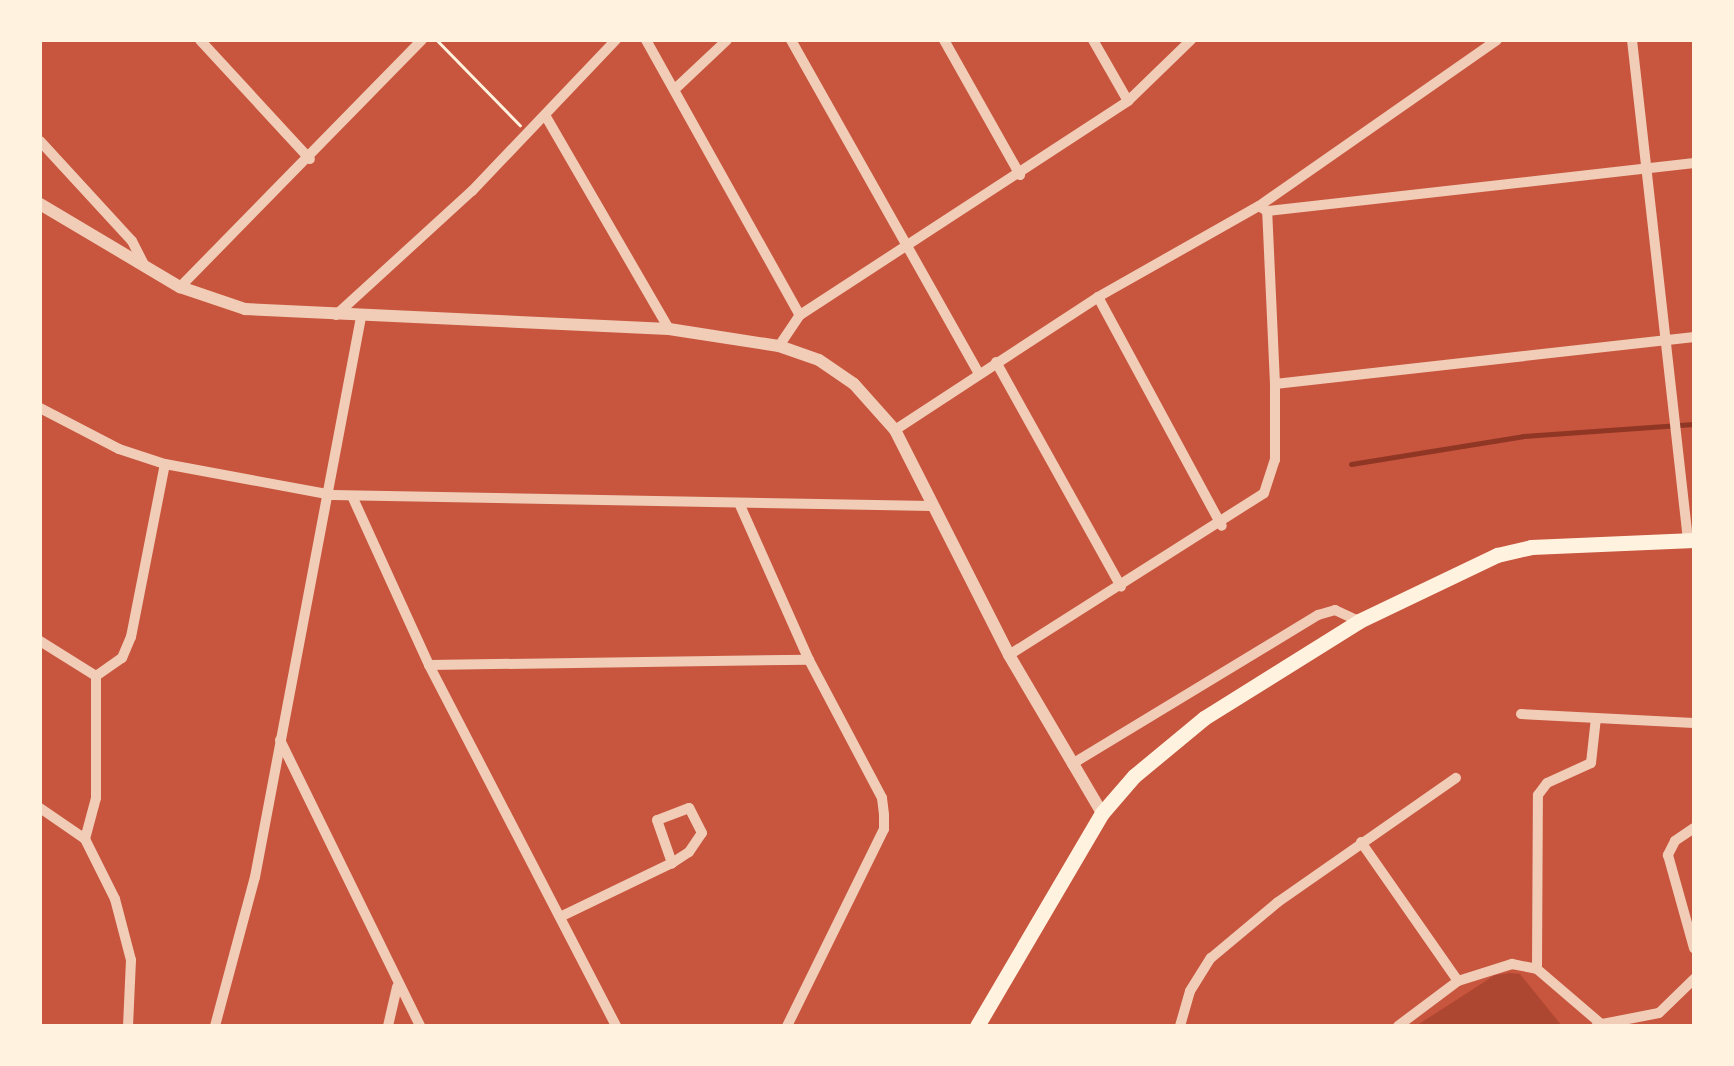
<!DOCTYPE html>
<style>
body{margin:0}
#map{position:relative;width:1734px;height:1066px;overflow:hidden;background:#c8553d;font-family:"Times New Roman",serif}
div>[style]{position:absolute}
.green>*{inset:0;background:#ae4732}
.stream>*{height:5px;margin:-2.5px;padding:0 2.5px;transform-origin:2.5px;border-radius:2.5px;background:#8f3625}
.path>*{height:2.5px;margin:-1.25px;padding:0 1.25px;transform-origin:1.25px;border-radius:1.25px;background:#fff3e0}
.minor>*{height:10px;margin:-5px;padding:0 5px;transform-origin:5px;border-radius:5px;background:#f1ccb7}
.tertiary>*{height:12px;margin:-6px;padding:0 6px;transform-origin:6px;border-radius:6px;background:#f1ccb7}
.primary>*{height:15px;margin:-7.5px;padding:0 7.5px;transform-origin:7.5px;border-radius:7.5px;background:#fff3e0}
span{translate:-50% -50%;white-space:nowrap;text-align:center;line-height:1.15;-webkit-text-stroke:9px #fff3e0;paint-order:stroke}
.frame{position:absolute;inset:0;border:42px solid #fff3e0;pointer-events:none}
</style>
<div id="map">
<div class="green">
<div style="clip-path:polygon(1510px 973px,1520px 974px,1562px 1026px,1416px 1026px,1495px 975px)"></div>
</div>
<div class="stream">
<div style="left:1351px;top:464px;width:174px;rotate:-9.2deg"></div>
<div style="left:1523px;top:436px;width:171px;rotate:-4deg"></div>
</div>
<div class="path">
<div style="left:437px;top:40px;width:119px;rotate:45.7deg"></div>
</div>
<div class="minor">
<div style="left:200px;top:40px;width:162px;rotate:47.3deg"></div>
<div style="left:646px;top:40px;width:315px;rotate:60.8deg"></div>
<div style="left:791px;top:40px;width:381px;rotate:60.6deg"></div>
<div style="left:944px;top:40px;width:155px;rotate:60.6deg"></div>
<div style="left:1093px;top:40px;width:70px;rotate:60.2deg"></div>
<div style="left:1632px;top:40px;width:503px;rotate:83.61deg"></div>
<div style="left:675px;top:89px;width:71px;rotate:-43.3deg"></div>
<div style="left:545px;top:115px;width:247px;rotate:59.9deg"></div>
<div style="left:40px;top:141px;width:136px;rotate:47.4deg"></div>
<div style="left:132px;top:241px;width:30px;rotate:63deg"></div>
<div style="left:1267px;top:211px;width:430px;rotate:-6.4deg"></div>
<div style="left:180px;top:287px;width:346px;rotate:-45.6deg"></div>
<div style="left:1098px;top:297px;width:260px;rotate:61.6deg"></div>
<div style="left:336px;top:315px;width:184px;rotate:-42.4deg"></div>
<div style="left:472px;top:191px;width:209px;rotate:-46.4deg"></div>
<div style="left:779px;top:346px;width:37px;rotate:-56deg"></div>
<div style="left:800px;top:315px;width:392px;rotate:-33.1deg"></div>
<div style="left:1128px;top:101px;width:88px;rotate:-44.1deg"></div>
<div style="left:996px;top:362px;width:257px;rotate:60.9deg"></div>
<div style="left:1275px;top:384px;width:422px;rotate:-6.4deg"></div>
<div style="left:40px;top:408px;width:89px;rotate:27.4deg"></div>
<div style="left:119px;top:449px;width:48px;rotate:18.1deg"></div>
<div style="left:165px;top:464px;width:170px;rotate:10.5deg"></div>
<div style="left:332px;top:495px;width:599px;rotate:1.05deg"></div>
<div style="left:895px;top:430px;width:243px;rotate:-33.2deg"></div>
<div style="left:1098px;top:297px;width:185px;rotate:-29.5deg"></div>
<div style="left:1259px;top:206px;width:290px;rotate:-34.9deg"></div>
<div style="left:352px;top:496px;width:186px;rotate:65.5deg"></div>
<div style="left:429px;top:665px;width:407px;rotate:62.6deg"></div>
<div style="left:739px;top:503px;width:172px;rotate:66deg"></div>
<div style="left:809px;top:660px;width:156px;rotate:62.1deg"></div>
<div style="left:882px;top:798px;width:17px;rotate:83deg"></div>
<div style="left:884px;top:815px;width:14px;rotate:90deg"></div>
<div style="left:884px;top:829px;width:220px;rotate:116.2deg"></div>
<div style="left:40px;top:641px;width:66px;rotate:32deg"></div>
<div style="left:1009px;top:655px;width:302px;rotate:-32.4deg"></div>
<div style="left:1264px;top:493px;width:35px;rotate:-72deg"></div>
<div style="left:1275px;top:460px;width:76px;rotate:-90deg"></div>
<div style="left:1275px;top:384px;width:173px;rotate:-92.6deg"></div>
<div style="left:1267px;top:211px;width:9px;rotate:-148deg"></div>
<div style="left:429px;top:665px;width:380px;rotate:-0.8deg"></div>
<div style="left:1521px;top:714px;width:173px;rotate:3deg"></div>
<div style="left:280px;top:740px;width:318px;rotate:63.9deg"></div>
<div style="left:1072px;top:764px;width:288px;rotate:-31.2deg"></div>
<div style="left:1318px;top:615px;width:18px;rotate:-16deg"></div>
<div style="left:1335px;top:610px;width:26px;rotate:25deg"></div>
<div style="left:40px;top:808px;width:55px;rotate:34.6deg"></div>
<div style="left:85px;top:839px;width:67px;rotate:63.4deg"></div>
<div style="left:115px;top:899px;width:63px;rotate:75.3deg"></div>
<div style="left:131px;top:960px;width:66px;rotate:92.6deg"></div>
<div style="left:1694px;top:828px;width:23px;rotate:146deg"></div>
<div style="left:1675px;top:841px;width:16px;rotate:117deg"></div>
<div style="left:1668px;top:855px;width:97px;rotate:74.4deg"></div>
<div style="left:85px;top:839px;width:42px;rotate:-75deg"></div>
<div style="left:96px;top:798px;width:122px;rotate:-90deg"></div>
<div style="left:96px;top:676px;width:32px;rotate:-35deg"></div>
<div style="left:122px;top:658px;width:23px;rotate:-67deg"></div>
<div style="left:131px;top:637px;width:176px;rotate:-78.9deg"></div>
<div style="left:1361px;top:842px;width:169px;rotate:55.1deg"></div>
<div style="left:562px;top:916px;width:122px;rotate:-25.7deg"></div>
<div style="left:672px;top:863px;width:20px;rotate:-33deg"></div>
<div style="left:689px;top:852px;width:23px;rotate:-56deg"></div>
<div style="left:702px;top:833px;width:28px;rotate:-117deg"></div>
<div style="left:689px;top:808px;width:34px;rotate:159deg"></div>
<div style="left:657px;top:820px;width:46px;rotate:70.8deg"></div>
<div style="left:1537px;top:969px;width:174px;rotate:-89.7deg"></div>
<div style="left:1538px;top:795px;width:15px;rotate:-53deg"></div>
<div style="left:1547px;top:783px;width:48px;rotate:-24.4deg"></div>
<div style="left:1591px;top:763px;width:45px;rotate:-83.7deg"></div>
<div style="left:1597px;top:1025px;width:63px;rotate:-11deg"></div>
<div style="left:1659px;top:1013px;width:49px;rotate:-44.2deg"></div>
<div style="left:215px;top:1026px;width:154px;rotate:-75deg"></div>
<div style="left:255px;top:877px;width:570px;rotate:-79.28deg"></div>
<div style="left:388px;top:1026px;width:40px;rotate:-77deg"></div>
<div style="left:1180px;top:1026px;width:36px;rotate:-74deg"></div>
<div style="left:1190px;top:991px;width:39px;rotate:-58deg"></div>
<div style="left:1211px;top:958px;width:87px;rotate:-39.9deg"></div>
<div style="left:1278px;top:902px;width:217px;rotate:-34.9deg"></div>
<div style="left:1398px;top:1026px;width:75px;rotate:-36.9deg"></div>
<div style="left:1458px;top:981px;width:57px;rotate:-17.5deg"></div>
<div style="left:1512px;top:964px;width:25px;rotate:11deg"></div>
<div style="left:1537px;top:969px;width:83px;rotate:40.6deg"></div>
</div>
<div class="tertiary">
<div style="left:40px;top:204px;width:163px;rotate:30.7deg"></div>
<div style="left:180px;top:287px;width:69px;rotate:18.7deg"></div>
<div style="left:245px;top:309px;width:424px;rotate:2.7deg"></div>
<div style="left:669px;top:329px;width:111px;rotate:8.8deg"></div>
<div style="left:779px;top:346px;width:42px;rotate:19.3deg"></div>
<div style="left:819px;top:360px;width:42px;rotate:34.4deg"></div>
<div style="left:854px;top:384px;width:62px;rotate:48.3deg"></div>
<div style="left:895px;top:430px;width:252px;rotate:63.1deg"></div>
<div style="left:1009px;top:655px;width:183px;rotate:59.5deg"></div>
</div>
<div class="primary">
<div style="left:977px;top:1026px;width:247px;rotate:-59.6deg"></div>
<div style="left:1102px;top:813px;width:49px;rotate:-49.1deg"></div>
<div style="left:1134px;top:776px;width:91px;rotate:-39.6deg"></div>
<div style="left:1204px;top:718px;width:183px;rotate:-32deg"></div>
<div style="left:1359px;top:621px;width:153px;rotate:-25.6deg"></div>
<div style="left:1497px;top:555px;width:35px;rotate:-13deg"></div>
<div style="left:1531px;top:547px;width:163px;rotate:-2.5deg"></div>
</div>
<div class="frame"></div>
</div>
